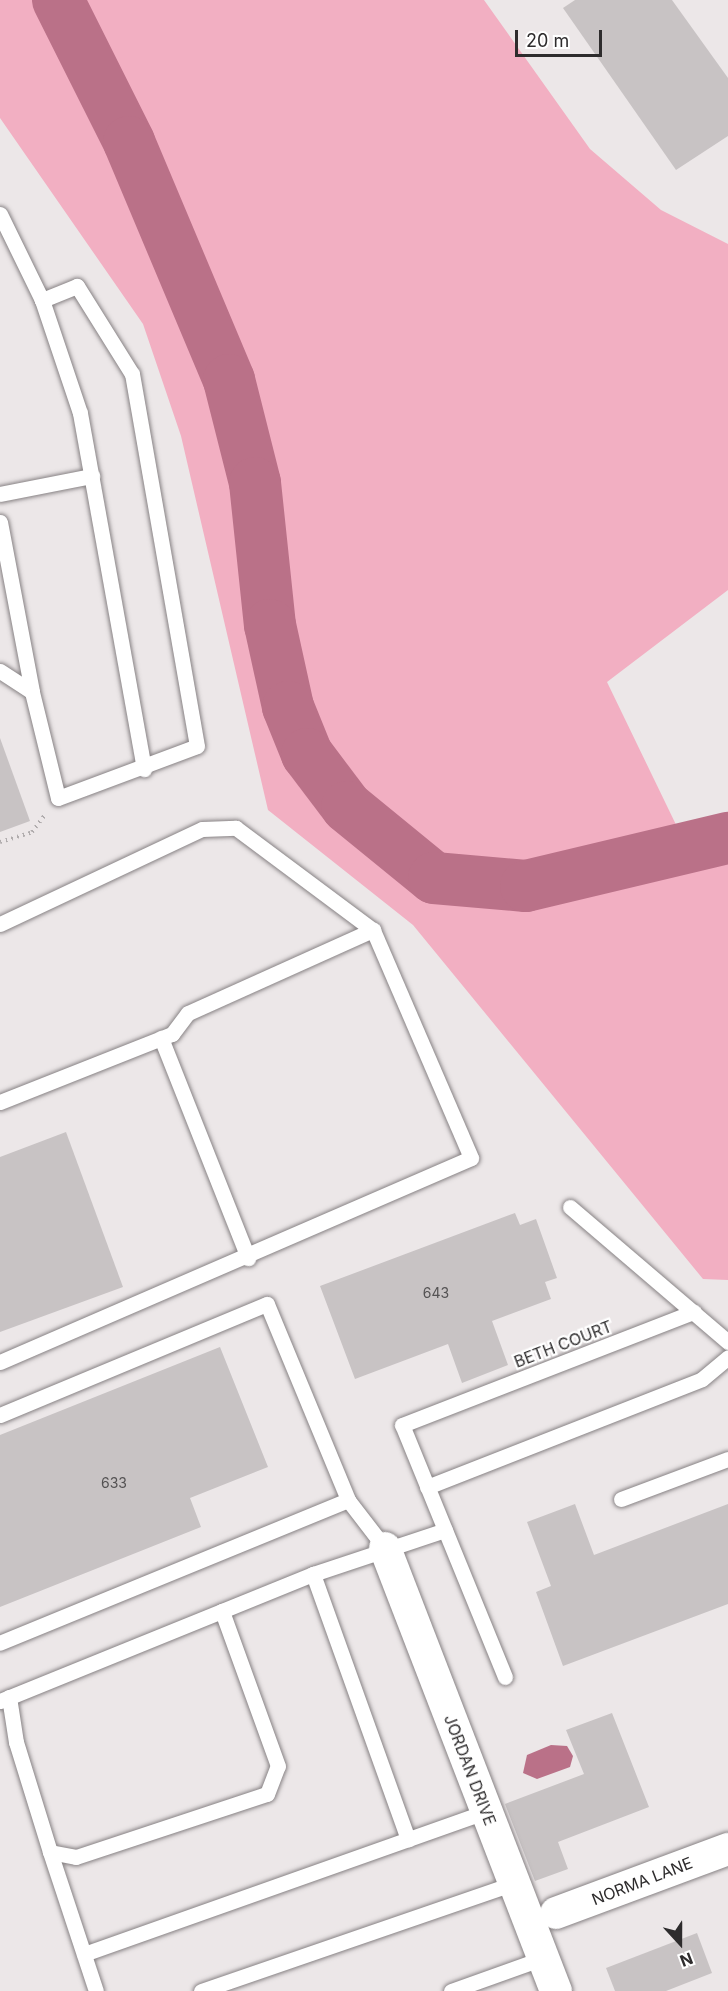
<!DOCTYPE html>
<style>
body{margin:0}
#map{position:relative;width:728px;height:1991px;overflow:hidden;background:#ece7e8;font-family:Inter,sans-serif}
div>[style]{position:absolute}
.green>*{inset:0;background:#f2afc2}
.water>*{inset:0;background:#ba7188}
.river>*{height:52px;margin:-26px;padding:0 26px;transform-origin:26px;border-radius:26px;background:#ba7188}
.building>*{inset:0;background:#c8c3c4}
.path>*{height:4px;margin-top:-2px;transform-origin:0;background:repeating-linear-gradient(90deg,#b0acad 0 1.5px,transparent 0 6px)}
.roads{filter:drop-shadow(0 0 2px #878284) drop-shadow(0 0 2px #878284)}
.service>*{height:15px;margin:-7.5px;padding:0 7.5px;transform-origin:7.5px;border-radius:7.5px;background:#fff}
.minor>*{height:32px;margin:-16px;padding:0 16px;transform-origin:16px;border-radius:16px;background:#fff}
span{translate:-50% -50%;white-space:nowrap;text-align:center;line-height:1.15;-webkit-text-stroke:4.5px #fff;paint-order:stroke}
.number-label{font-size:14px;color:#545253}
.number-label span{-webkit-text-stroke-width:0}
.street-label{font-size:16px;color:#2e2c2d}
.north{position:absolute;left:650px;top:1913px;width:60px;height:60px;-webkit-text-stroke:4px #fff;paint-order:stroke;rotate:159deg;font-size:16px;font-weight:700;line-height:24px;text-align:center;color:#2e2c2d}
.north::after{content:'';display:block;margin:auto;width:21px;height:27px;background:#2e2c2d;clip-path:polygon(50% 0,100% 100%,50% 72%,0 100%)}
.scale{position:absolute;left:515px;top:30px;width:87px;height:27px;box-sizing:border-box;border:3px solid #2e2c2d;border-top:0;padding-left:8px;font-size:18px;line-height:21px;white-space:nowrap;color:#2e2c2d;-webkit-text-stroke:4px #fff;paint-order:stroke}
</style>
<div id="map">
<div class="green">
<div style="clip-path:polygon(0 0,484px 0,590px 149px,661px 210px,728px 244px,728px 590px,607px 682px,681px 835px,728px 826px,728px 1280px,703px 1279px,413px 925px,268px 810px,181px 436px,143px 324px,0 118px)"></div>
</div>
<div class="water">
<div style="clip-path:polygon(551px 1745px,567px 1746px,573px 1756px,570px 1767px,537px 1779px,523px 1773px,527px 1755px)"></div>
</div>
<div class="river">
<div style="left:58px;top:0;width:159px;rotate:63.4deg"></div>
<div style="left:129px;top:142px;width:258px;rotate:67.2deg"></div>
<div style="left:229px;top:380px;width:106px;rotate:75.8deg"></div>
<div style="left:255px;top:483px;width:143px;rotate:84deg"></div>
<div style="left:270px;top:625px;width:84px;rotate:77.6deg"></div>
<div style="left:288px;top:707px;width:51px;rotate:68deg"></div>
<div style="left:307px;top:754px;width:66px;rotate:53deg"></div>
<div style="left:347px;top:807px;width:112px;rotate:39.2deg"></div>
<div style="left:434px;top:878px;width:92px;rotate:5deg"></div>
<div style="left:526px;top:886px;width:208px;rotate:-13.4deg"></div>
</div>
<div class="building">
<div style="clip-path:polygon(575px 0,672px 0,728px 78px,728px 136px,676px 170px,563px 8px)"></div>
<div style="clip-path:polygon(0 738px,30px 821px,0 832px)"></div>
<div style="clip-path:polygon(66px 1132px,123px 1287px,0 1332px,0 1157px)"></div>
<div style="clip-path:polygon(515px 1213px,520px 1225px,536px 1219px,557px 1278px,545px 1282px,551px 1299px,492px 1321px,508px 1365px,462px 1383px,448px 1344px,355px 1379px,320px 1286px)"></div>
<div style="clip-path:polygon(220px 1347px,268px 1467px,190px 1498px,201px 1527px,0 1607px,0 1435px)"></div>
<div style="clip-path:polygon(575px 1504px,594px 1555px,728px 1504px,728px 1604px,563px 1666px,536px 1592px,551px 1586px,527px 1522px)"></div>
<div style="clip-path:polygon(612px 1713px,649px 1807px,558px 1842px,568px 1869px,535px 1881px,505px 1804px,584px 1774px,566px 1730px)"></div>
<div style="clip-path:polygon(697px 1933px,712px 1973px,666px 1991px,615px 1991px,606px 1968px)"></div>
</div>
<div class="path">
<div style="left:0;top:842px;width:34px;rotate:-17deg"></div>
<div style="left:32px;top:832px;width:21px;rotate:-53deg"></div>
</div>
<div class="roads">
<div class="service">
<div style="left:0;top:214px;width:96px;rotate:64deg"></div>
<div style="left:42px;top:300px;width:119px;rotate:71.4deg"></div>
<div style="left:80px;top:413px;width:362px;rotate:79.8deg"></div>
<div style="left:0;top:494px;width:94px;rotate:-11.1deg"></div>
<div style="left:0;top:522px;width:173px;rotate:79.3deg"></div>
<div style="left:0;top:671px;width:38px;rotate:33deg"></div>
<div style="left:32px;top:692px;width:109px;rotate:76.2deg"></div>
<div style="left:58px;top:798px;width:148px;rotate:-20.5deg"></div>
<div style="left:197px;top:746px;width:378px;rotate:-99.9deg"></div>
<div style="left:132px;top:374px;width:104px;rotate:-122deg"></div>
<div style="left:77px;top:286px;width:38px;rotate:158deg"></div>
<div style="left:0;top:924px;width:223px;rotate:-25.2deg"></div>
<div style="left:202px;top:829px;width:34px;rotate:-2deg"></div>
<div style="left:236px;top:828px;width:171px;rotate:36.7deg"></div>
<div style="left:373px;top:930px;width:248px;rotate:66.7deg"></div>
<div style="left:471px;top:1158px;width:513px;rotate:156.58deg"></div>
<div style="left:161px;top:1038px;width:237px;rotate:68.4deg"></div>
<div style="left:0;top:1102px;width:185px;rotate:-21.6deg"></div>
<div style="left:172px;top:1034px;width:26px;rotate:-53deg"></div>
<div style="left:188px;top:1013px;width:203px;rotate:-24.2deg"></div>
<div style="left:570px;top:1207px;width:208px;rotate:40.5deg"></div>
<div style="left:0;top:1415px;width:289px;rotate:-22.6deg"></div>
<div style="left:267px;top:1304px;width:212px;rotate:67.5deg"></div>
<div style="left:348px;top:1500px;width:376px;rotate:157.7deg"></div>
<div style="left:427px;top:1487px;width:295px;rotate:-21.4deg"></div>
<div style="left:702px;top:1379px;width:34px;rotate:-40deg"></div>
<div style="left:621px;top:1499px;width:114px;rotate:-20.5deg"></div>
<div style="left:348px;top:1500px;width:61px;rotate:52.4deg"></div>
<div style="left:313px;top:1574px;width:282px;rotate:70.3deg"></div>
<div style="left:505px;top:1677px;width:272px;rotate:-112.2deg"></div>
<div style="left:402px;top:1425px;width:313px;rotate:-21.2deg"></div>
<div style="left:9px;top:1697px;width:46px;rotate:81.2deg"></div>
<div style="left:16px;top:1742px;width:115px;rotate:72.8deg"></div>
<div style="left:50px;top:1852px;width:26px;rotate:11deg"></div>
<div style="left:76px;top:1857px;width:201px;rotate:-18.3deg"></div>
<div style="left:267px;top:1794px;width:30px;rotate:-69deg"></div>
<div style="left:278px;top:1766px;width:165px;rotate:-109.9deg"></div>
<div style="left:0;top:1701px;width:338px;rotate:-22.1deg"></div>
<div style="left:313px;top:1574px;width:139px;rotate:-18.4deg"></div>
<div style="left:50px;top:1852px;width:146px;rotate:71.7deg"></div>
<div style="left:84px;top:1954px;width:426px;rotate:-19.5deg"></div>
<div style="left:201px;top:1991px;width:331px;rotate:-19deg"></div>
<div style="left:451px;top:1991px;width:98px;rotate:-19.7deg"></div>
</div>
<div class="minor">
<div style="left:385px;top:1548px;width:475px;rotate:68.9deg"></div>
<div style="left:556px;top:1913px;width:184px;rotate:-20.4deg"></div>
</div>
</div>
<div class="number-label">
<span style="left:436px;top:1293px">643</span>
<span style="left:114px;top:1483px">633</span>
</div>
<div class="street-label">
<span style="left:563px;top:1344px;rotate:-21deg">BETH COURT</span>
<span style="left:470px;top:1770px;rotate:69deg">JORDAN DRIVE</span>
<span style="left:642px;top:1881px;rotate:-21deg">NORMA LANE</span>
</div>
<div class="north">N</div>
<div class="scale">20 m</div>
</div>
